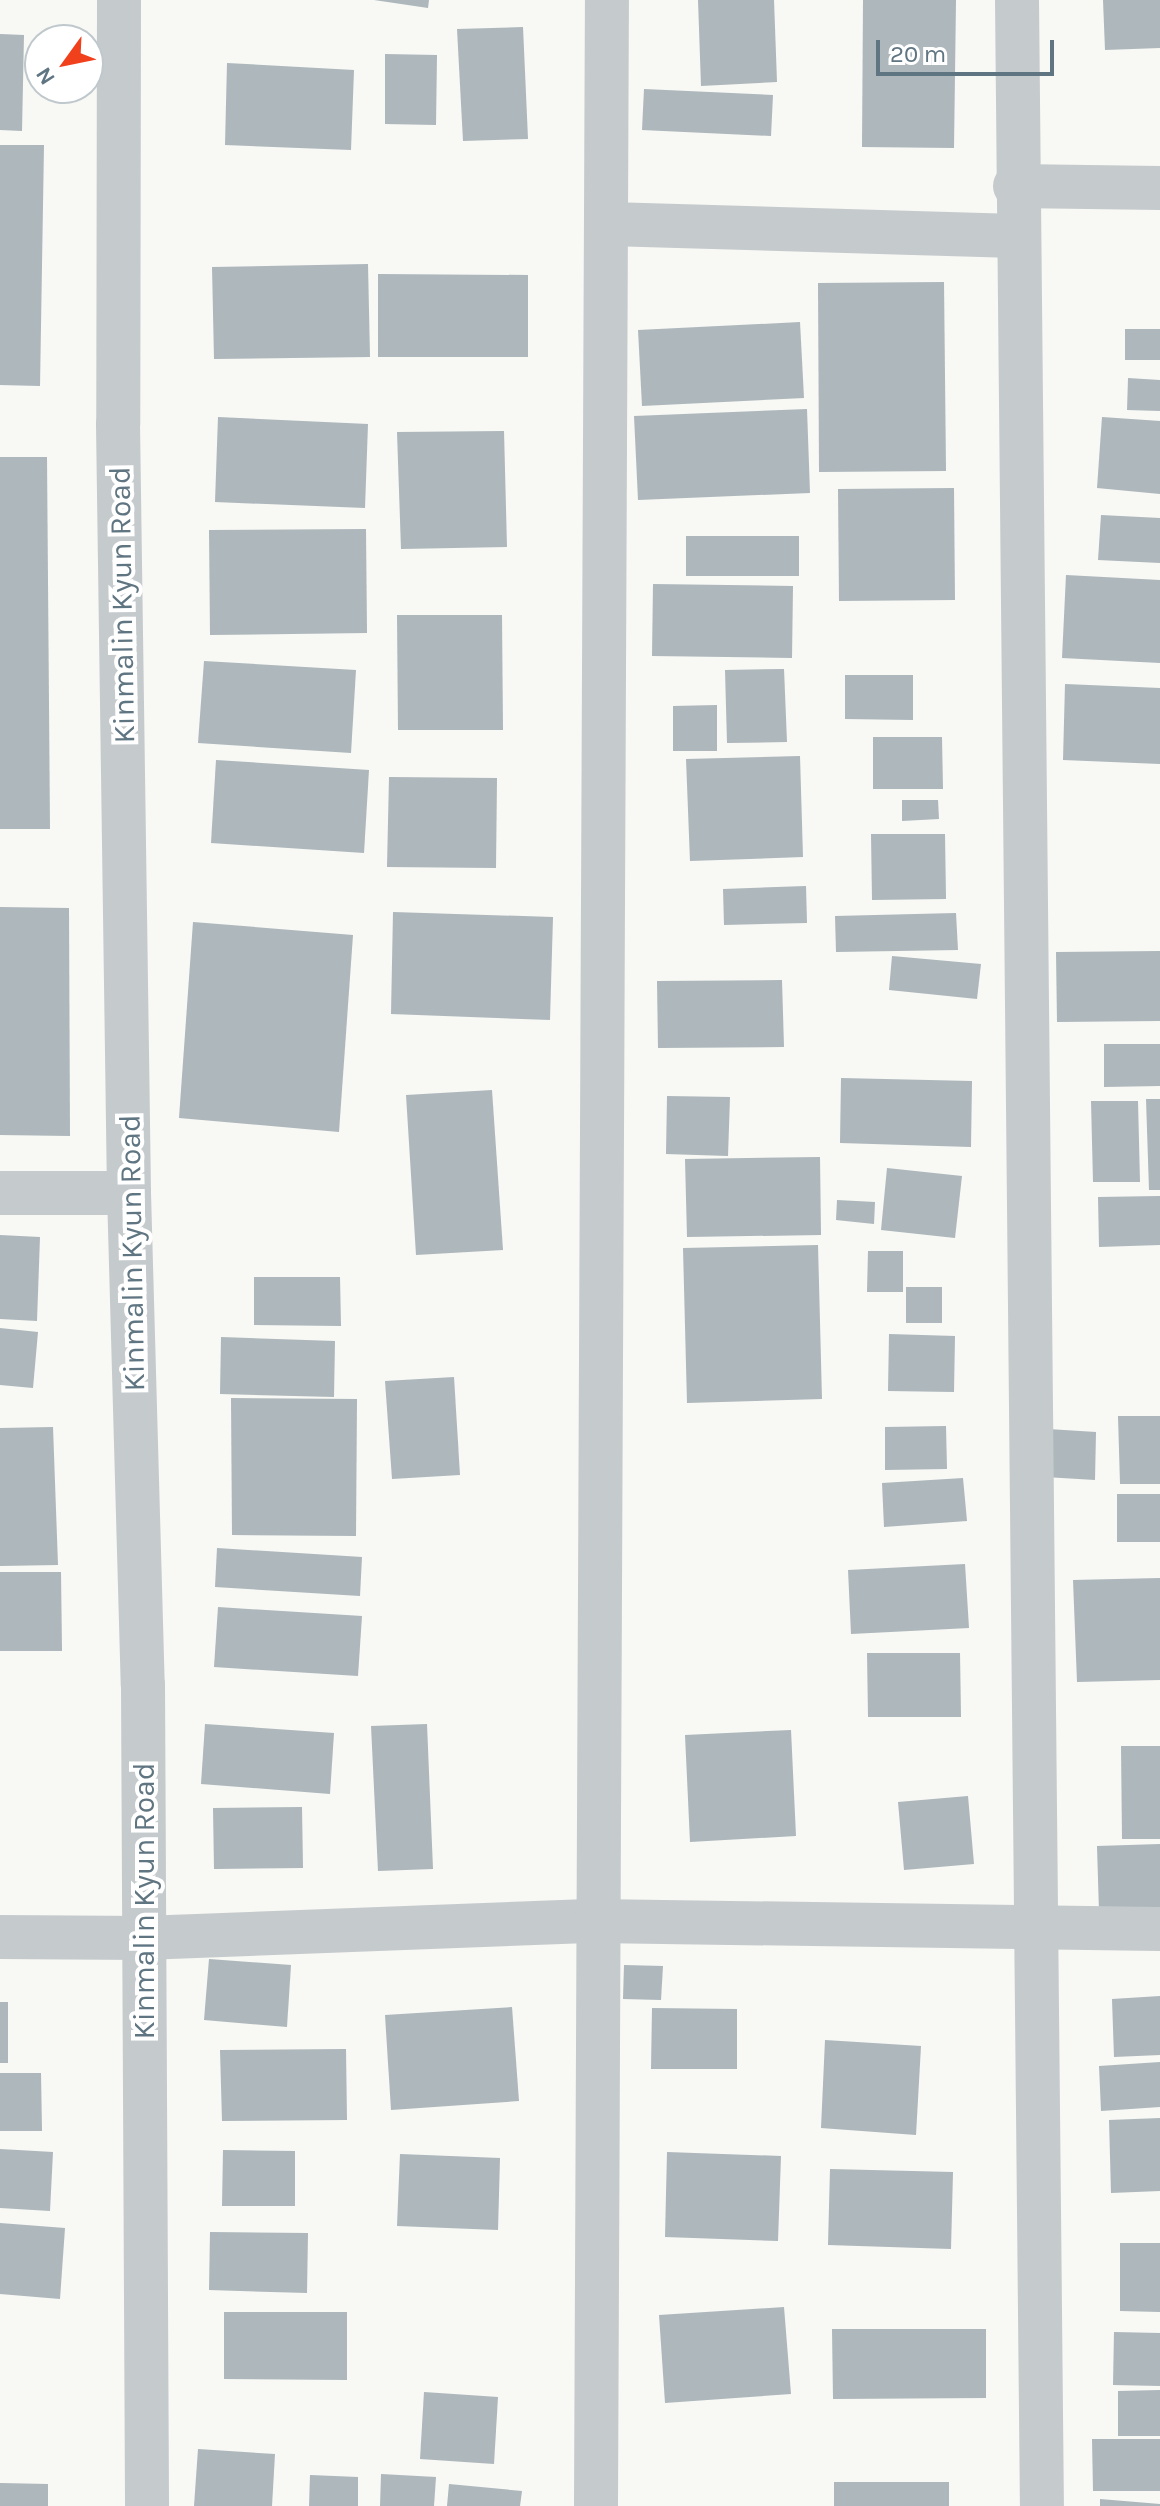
<!DOCTYPE html>
<style>
body{margin:0}
#map{position:relative;width:1160px;height:2506px;overflow:hidden;background:#f8f8f4;font-family:Karla,sans-serif}
div>[style]{position:absolute}
.building>*{inset:0;background:#adb7bc}
.minor>*{height:44px;margin:-22px;padding:0 22px;transform-origin:22px;border-radius:22px;background:#c5cacd}
span{translate:-50% -50%;white-space:nowrap;text-align:center;line-height:1.15;-webkit-text-stroke:8px #fff;paint-order:stroke}
.street-label{font-size:30px;color:#607582}
.north{position:absolute;left:24px;top:24px;width:80px;height:80px;box-sizing:border-box;background:#fff;border:2px solid #bfc8cd;border-radius:50%;rotate:237deg;font-size:22px;font-weight:700;line-height:32px;text-align:center;color:#607582}
.north::after{content:'';display:block;margin:auto;width:28px;height:36px;background:#f0401c;clip-path:polygon(50% 0,100% 100%,50% 72%,0 100%)}
.scale{position:absolute;left:876px;top:40px;width:178px;height:36px;box-sizing:border-box;border:4px solid #607582;border-top:0;padding-left:10px;font-size:24px;line-height:28px;white-space:nowrap;color:#607582;-webkit-text-stroke:6px #fff;paint-order:stroke}
</style>
<div id="map">
<div class="building">
<div style="clip-path:polygon(374px 0,429px 0,428px 8px)"></div>
<div style="clip-path:polygon(698px 0,774px 0,777px 82px,701px 86px)"></div>
<div style="clip-path:polygon(863px 0,956px 0,954px 148px,862px 147px)"></div>
<div style="clip-path:polygon(1103px 0,1160px 0,1160px 48px,1105px 50px)"></div>
<div style="clip-path:polygon(523px 27px,528px 139px,463px 141px,457px 29px)"></div>
<div style="clip-path:polygon(0 34px,24px 35px,22px 131px,0 130px)"></div>
<div style="clip-path:polygon(385px 54px,437px 55px,436px 125px,385px 124px)"></div>
<div style="clip-path:polygon(227px 63px,354px 70px,351px 150px,225px 145px)"></div>
<div style="clip-path:polygon(644px 89px,773px 95px,771px 136px,642px 130px)"></div>
<div style="clip-path:polygon(0 145px,44px 145px,40px 386px,0 385px)"></div>
<div style="clip-path:polygon(368px 264px,370px 357px,214px 359px,212px 267px)"></div>
<div style="clip-path:polygon(378px 274px,528px 275px,528px 357px,378px 357px)"></div>
<div style="clip-path:polygon(944px 282px,946px 471px,819px 472px,818px 283px)"></div>
<div style="clip-path:polygon(800px 322px,804px 398px,642px 406px,638px 330px)"></div>
<div style="clip-path:polygon(1125px 329px,1160px 329px,1160px 360px,1125px 360px)"></div>
<div style="clip-path:polygon(1128px 378px,1160px 380px,1160px 411px,1127px 410px)"></div>
<div style="clip-path:polygon(807px 409px,810px 493px,638px 500px,634px 416px)"></div>
<div style="clip-path:polygon(218px 417px,368px 424px,365px 508px,215px 502px)"></div>
<div style="clip-path:polygon(1102px 417px,1160px 421px,1160px 494px,1097px 488px)"></div>
<div style="clip-path:polygon(504px 431px,507px 547px,401px 549px,397px 432px)"></div>
<div style="clip-path:polygon(0 457px,47px 457px,50px 829px,0 829px)"></div>
<div style="clip-path:polygon(954px 488px,955px 600px,839px 601px,838px 489px)"></div>
<div style="clip-path:polygon(1101px 515px,1160px 518px,1160px 563px,1098px 560px)"></div>
<div style="clip-path:polygon(366px 529px,367px 633px,210px 635px,209px 530px)"></div>
<div style="clip-path:polygon(686px 536px,799px 536px,799px 576px,686px 576px)"></div>
<div style="clip-path:polygon(1066px 575px,1160px 580px,1160px 663px,1062px 658px)"></div>
<div style="clip-path:polygon(653px 584px,793px 586px,792px 658px,652px 656px)"></div>
<div style="clip-path:polygon(397px 615px,502px 615px,503px 730px,398px 730px)"></div>
<div style="clip-path:polygon(204px 661px,356px 670px,351px 753px,198px 743px)"></div>
<div style="clip-path:polygon(784px 669px,787px 742px,727px 743px,725px 670px)"></div>
<div style="clip-path:polygon(845px 675px,913px 675px,913px 720px,845px 719px)"></div>
<div style="clip-path:polygon(1065px 684px,1160px 688px,1160px 764px,1063px 760px)"></div>
<div style="clip-path:polygon(717px 705px,717px 751px,673px 751px,673px 706px)"></div>
<div style="clip-path:polygon(873px 737px,942px 737px,943px 789px,873px 789px)"></div>
<div style="clip-path:polygon(800px 756px,803px 857px,690px 861px,686px 759px)"></div>
<div style="clip-path:polygon(216px 760px,369px 770px,364px 853px,211px 843px)"></div>
<div style="clip-path:polygon(389px 777px,497px 778px,496px 868px,387px 867px)"></div>
<div style="clip-path:polygon(902px 800px,938px 800px,939px 819px,902px 821px)"></div>
<div style="clip-path:polygon(871px 834px,945px 834px,946px 899px,872px 900px)"></div>
<div style="clip-path:polygon(806px 886px,807px 923px,724px 925px,723px 889px)"></div>
<div style="clip-path:polygon(0 907px,69px 908px,70px 1136px,0 1135px)"></div>
<div style="clip-path:polygon(393px 912px,553px 917px,550px 1020px,391px 1014px)"></div>
<div style="clip-path:polygon(956px 913px,958px 950px,836px 952px,835px 916px)"></div>
<div style="clip-path:polygon(193px 922px,353px 935px,339px 1132px,179px 1118px)"></div>
<div style="clip-path:polygon(1160px 951px,1160px 1021px,1057px 1022px,1056px 952px)"></div>
<div style="clip-path:polygon(892px 956px,981px 964px,977px 999px,889px 990px)"></div>
<div style="clip-path:polygon(782px 980px,784px 1047px,658px 1048px,657px 981px)"></div>
<div style="clip-path:polygon(1104px 1044px,1160px 1044px,1160px 1086px,1104px 1087px)"></div>
<div style="clip-path:polygon(841px 1078px,972px 1081px,971px 1147px,840px 1143px)"></div>
<div style="clip-path:polygon(492px 1090px,503px 1250px,416px 1255px,406px 1095px)"></div>
<div style="clip-path:polygon(667px 1096px,730px 1097px,728px 1156px,666px 1154px)"></div>
<div style="clip-path:polygon(1146px 1099px,1160px 1099px,1160px 1190px,1149px 1190px)"></div>
<div style="clip-path:polygon(1091px 1101px,1138px 1101px,1140px 1182px,1093px 1182px)"></div>
<div style="clip-path:polygon(820px 1157px,821px 1235px,687px 1237px,685px 1159px)"></div>
<div style="clip-path:polygon(887px 1168px,962px 1176px,955px 1238px,881px 1230px)"></div>
<div style="clip-path:polygon(1160px 1196px,1160px 1245px,1099px 1247px,1098px 1197px)"></div>
<div style="clip-path:polygon(837px 1200px,875px 1202px,874px 1224px,836px 1220px)"></div>
<div style="clip-path:polygon(0 1235px,40px 1237px,37px 1321px,0 1319px)"></div>
<div style="clip-path:polygon(818px 1245px,822px 1399px,687px 1403px,683px 1248px)"></div>
<div style="clip-path:polygon(868px 1251px,903px 1251px,903px 1292px,867px 1292px)"></div>
<div style="clip-path:polygon(254px 1277px,340px 1277px,341px 1326px,254px 1325px)"></div>
<div style="clip-path:polygon(906px 1287px,942px 1287px,942px 1323px,906px 1323px)"></div>
<div style="clip-path:polygon(0 1328px,38px 1332px,33px 1388px,0 1385px)"></div>
<div style="clip-path:polygon(889px 1334px,955px 1336px,954px 1392px,888px 1391px)"></div>
<div style="clip-path:polygon(221px 1337px,335px 1341px,334px 1397px,220px 1394px)"></div>
<div style="clip-path:polygon(454px 1377px,460px 1475px,392px 1479px,385px 1381px)"></div>
<div style="clip-path:polygon(231px 1398px,357px 1399px,356px 1536px,232px 1535px)"></div>
<div style="clip-path:polygon(1118px 1416px,1160px 1416px,1160px 1484px,1120px 1484px)"></div>
<div style="clip-path:polygon(946px 1426px,947px 1469px,885px 1470px,885px 1427px)"></div>
<div style="clip-path:polygon(53px 1427px,58px 1565px,0 1566px,0 1428px)"></div>
<div style="clip-path:polygon(1048px 1429px,1096px 1432px,1095px 1480px,1045px 1477px)"></div>
<div style="clip-path:polygon(963px 1478px,967px 1521px,884px 1527px,882px 1483px)"></div>
<div style="clip-path:polygon(1117px 1494px,1160px 1494px,1160px 1542px,1117px 1542px)"></div>
<div style="clip-path:polygon(217px 1548px,362px 1557px,360px 1596px,215px 1587px)"></div>
<div style="clip-path:polygon(965px 1564px,969px 1628px,851px 1634px,848px 1570px)"></div>
<div style="clip-path:polygon(0 1572px,61px 1572px,62px 1651px,0 1651px)"></div>
<div style="clip-path:polygon(1160px 1578px,1160px 1680px,1077px 1682px,1073px 1580px)"></div>
<div style="clip-path:polygon(218px 1607px,362px 1616px,358px 1676px,214px 1667px)"></div>
<div style="clip-path:polygon(867px 1653px,960px 1653px,961px 1717px,868px 1717px)"></div>
<div style="clip-path:polygon(205px 1724px,334px 1733px,330px 1794px,201px 1784px)"></div>
<div style="clip-path:polygon(427px 1724px,433px 1869px,378px 1871px,371px 1726px)"></div>
<div style="clip-path:polygon(791px 1730px,796px 1836px,690px 1842px,685px 1735px)"></div>
<div style="clip-path:polygon(1121px 1746px,1160px 1746px,1160px 1839px,1122px 1839px)"></div>
<div style="clip-path:polygon(968px 1796px,974px 1864px,904px 1870px,898px 1802px)"></div>
<div style="clip-path:polygon(302px 1807px,303px 1868px,214px 1869px,213px 1808px)"></div>
<div style="clip-path:polygon(1160px 1844px,1160px 1910px,1099px 1912px,1097px 1846px)"></div>
<div style="clip-path:polygon(209px 1959px,291px 1965px,287px 2027px,204px 2020px)"></div>
<div style="clip-path:polygon(624px 1965px,663px 1966px,661px 2000px,623px 1999px)"></div>
<div style="clip-path:polygon(1160px 1996px,1160px 2055px,1114px 2057px,1112px 1999px)"></div>
<div style="clip-path:polygon(0 2002px,8px 2002px,8px 2063px,0 2063px)"></div>
<div style="clip-path:polygon(512px 2007px,519px 2101px,391px 2110px,385px 2015px)"></div>
<div style="clip-path:polygon(652px 2008px,737px 2009px,737px 2069px,651px 2069px)"></div>
<div style="clip-path:polygon(825px 2040px,921px 2046px,916px 2135px,821px 2128px)"></div>
<div style="clip-path:polygon(346px 2049px,347px 2120px,222px 2121px,220px 2050px)"></div>
<div style="clip-path:polygon(1160px 2062px,1160px 2107px,1101px 2111px,1099px 2066px)"></div>
<div style="clip-path:polygon(0 2073px,41px 2073px,42px 2131px,0 2131px)"></div>
<div style="clip-path:polygon(1160px 2118px,1160px 2191px,1111px 2193px,1109px 2120px)"></div>
<div style="clip-path:polygon(0 2149px,53px 2152px,50px 2211px,0 2208px)"></div>
<div style="clip-path:polygon(223px 2150px,295px 2151px,295px 2206px,222px 2206px)"></div>
<div style="clip-path:polygon(667px 2152px,781px 2156px,778px 2241px,665px 2237px)"></div>
<div style="clip-path:polygon(400px 2154px,500px 2158px,498px 2230px,397px 2226px)"></div>
<div style="clip-path:polygon(830px 2169px,953px 2172px,951px 2249px,828px 2245px)"></div>
<div style="clip-path:polygon(0 2223px,65px 2228px,60px 2299px,0 2294px)"></div>
<div style="clip-path:polygon(210px 2232px,308px 2233px,307px 2293px,209px 2290px)"></div>
<div style="clip-path:polygon(1120px 2243px,1160px 2243px,1160px 2312px,1120px 2311px)"></div>
<div style="clip-path:polygon(784px 2307px,791px 2394px,665px 2403px,659px 2315px)"></div>
<div style="clip-path:polygon(224px 2312px,347px 2312px,347px 2380px,224px 2379px)"></div>
<div style="clip-path:polygon(832px 2329px,986px 2329px,986px 2398px,833px 2399px)"></div>
<div style="clip-path:polygon(1114px 2332px,1160px 2333px,1160px 2386px,1113px 2385px)"></div>
<div style="clip-path:polygon(1160px 2390px,1160px 2436px,1118px 2436px,1118px 2391px)"></div>
<div style="clip-path:polygon(424px 2392px,498px 2397px,494px 2464px,420px 2459px)"></div>
<div style="clip-path:polygon(1092px 2439px,1160px 2439px,1160px 2491px,1093px 2491px)"></div>
<div style="clip-path:polygon(198px 2449px,275px 2454px,272px 2506px,194px 2506px)"></div>
<div style="clip-path:polygon(381px 2474px,436px 2477px,434px 2506px,380px 2506px)"></div>
<div style="clip-path:polygon(310px 2475px,358px 2477px,358px 2506px,309px 2506px)"></div>
<div style="clip-path:polygon(834px 2482px,949px 2482px,949px 2506px,834px 2506px)"></div>
<div style="clip-path:polygon(0 2483px,48px 2484px,48px 2506px,0 2506px)"></div>
<div style="clip-path:polygon(449px 2484px,522px 2491px,520px 2506px,447px 2506px)"></div>
<div style="clip-path:polygon(1100px 2499px,1160px 2504px,1160px 2506px,1100px 2506px)"></div>
</div>
<div class="minor">
<div style="left:119px;top:0;width:424px;rotate:90.1deg"></div>
<div style="left:118px;top:424px;width:769px;rotate:89.18deg"></div>
<div style="left:129px;top:1193px;width:492px;rotate:88.4deg"></div>
<div style="left:143px;top:1685px;width:821px;rotate:89.72deg"></div>
<div style="left:1017px;top:0;width:2506px;rotate:89.43deg"></div>
<div style="left:1015px;top:186px;width:145px;rotate:0.8deg"></div>
<div style="left:609px;top:224px;width:407px;rotate:1.7deg"></div>
<div style="left:0;top:1193px;width:129px"></div>
<div style="left:0;top:1937px;width:143px;rotate:0.4deg"></div>
<div style="left:143px;top:1938px;width:452px;rotate:-2.2deg"></div>
<div style="left:595px;top:1921px;width:565px;rotate:0.81deg"></div>
<div style="left:596px;top:2506px;width:2506px;rotate:-89.75deg"></div>
</div>
<div class="street-label">
<span style="left:122px;top:605px;rotate:-91deg">Kinmalin Kyun Road</span>
<span style="left:132px;top:1253px;rotate:-91deg">Kinmalin Kyun Road</span>
<span style="left:144px;top:1901px;rotate:-90deg">Kinmalin Kyun Road</span>
</div>
<div class="north">N</div>
<div class="scale">20 m</div>
</div>
